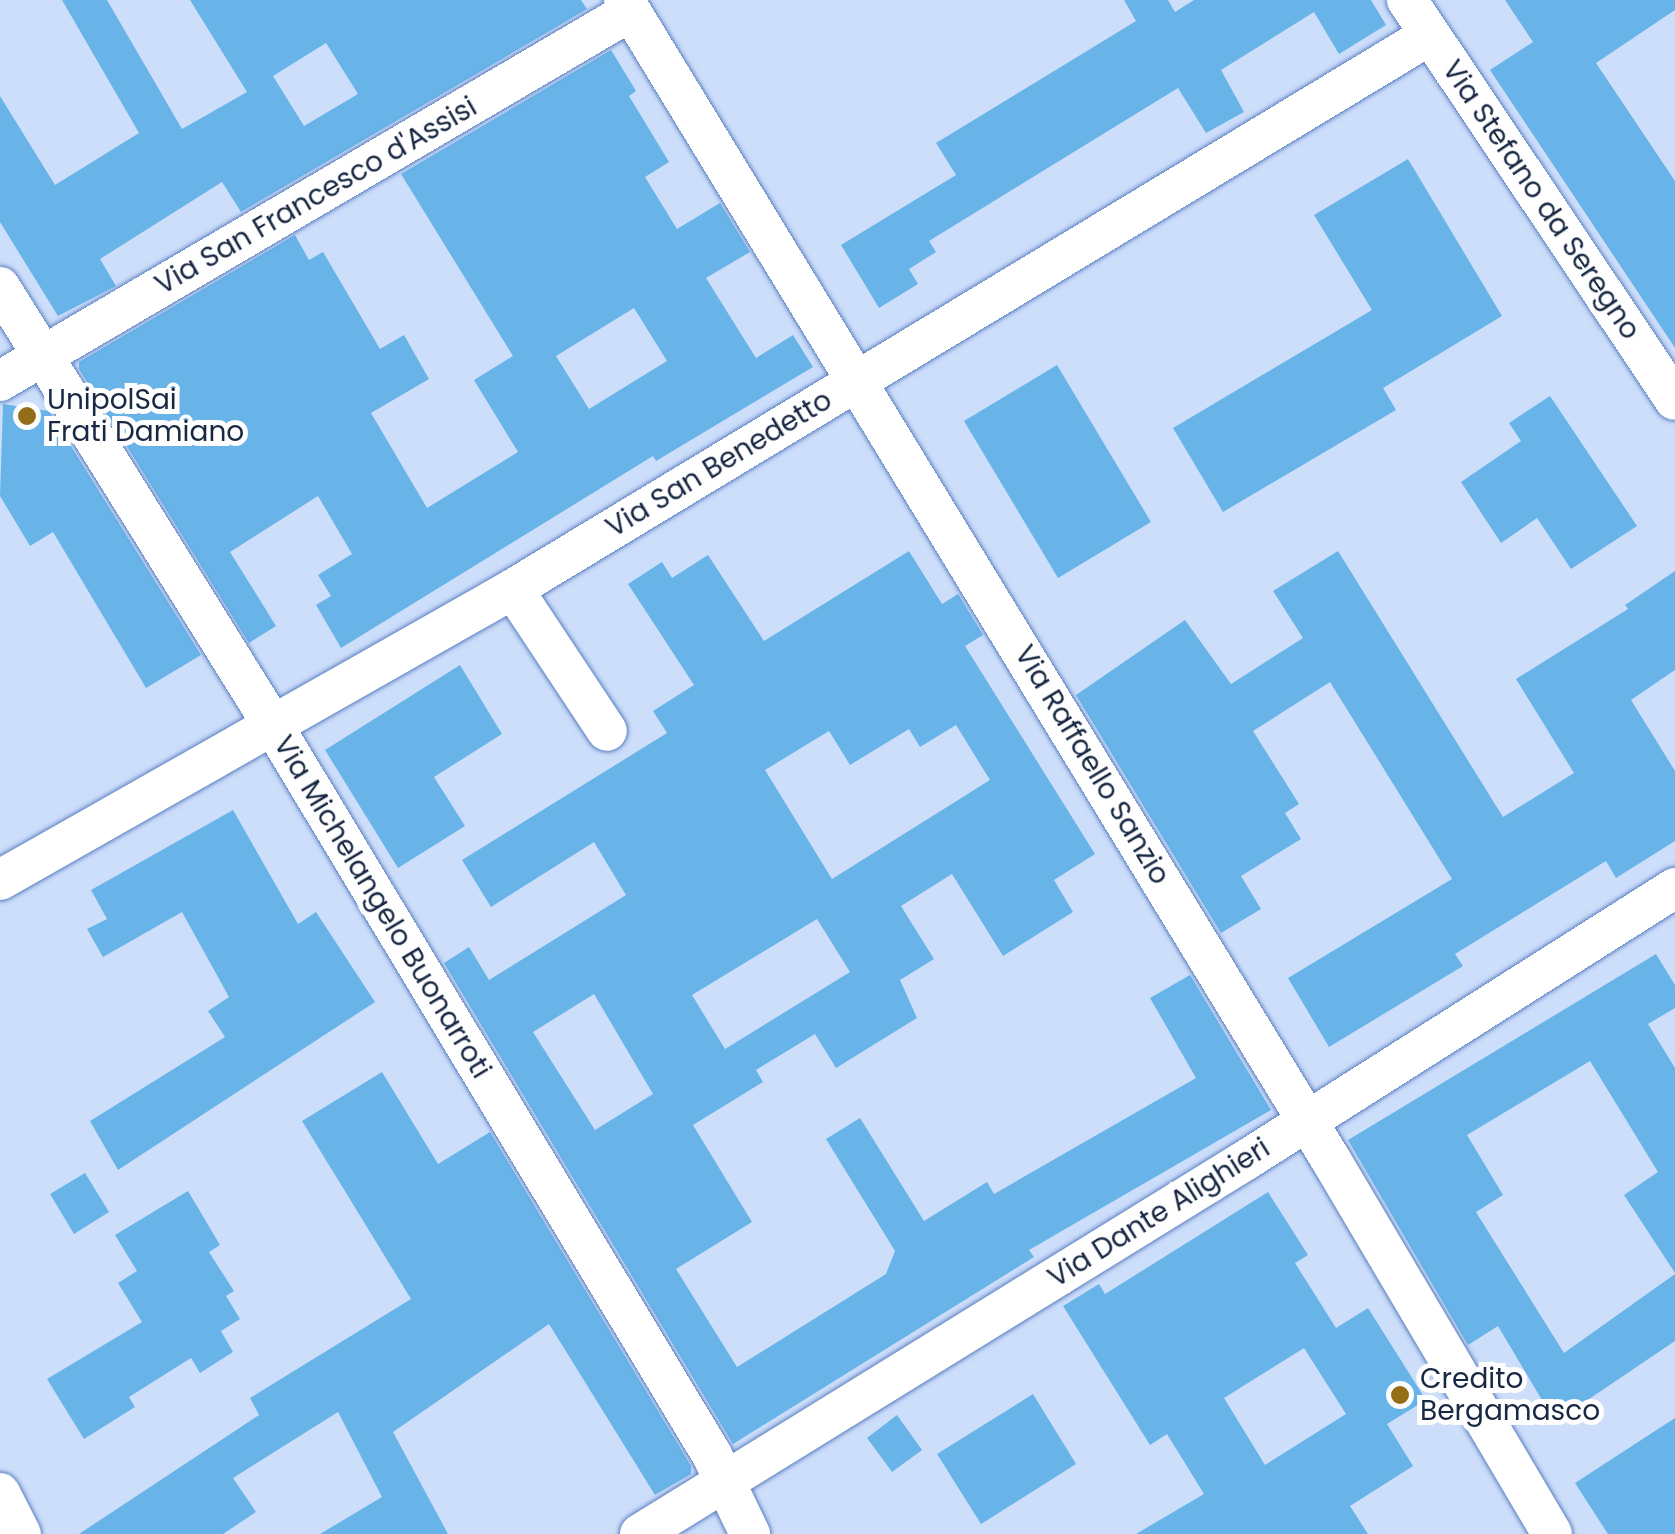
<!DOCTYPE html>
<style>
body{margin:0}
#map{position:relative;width:1675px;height:1534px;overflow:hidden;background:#cddefb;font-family:Poppins,sans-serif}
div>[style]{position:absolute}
.building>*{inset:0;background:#68b4e9}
.roads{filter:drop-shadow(0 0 2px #597fbf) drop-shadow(0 0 2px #597fbf)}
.minor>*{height:40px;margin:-20px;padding:0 20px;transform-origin:20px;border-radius:20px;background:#fff}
.dots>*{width:28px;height:28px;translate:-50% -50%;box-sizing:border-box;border:5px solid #fefefe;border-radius:50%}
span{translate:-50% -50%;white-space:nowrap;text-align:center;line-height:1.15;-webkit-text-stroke:10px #fefefe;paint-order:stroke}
.street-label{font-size:28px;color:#182742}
.poi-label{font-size:28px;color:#182742}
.left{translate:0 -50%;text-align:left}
</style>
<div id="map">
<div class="building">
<div style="clip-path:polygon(evenodd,62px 0,107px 0,182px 129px,247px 92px,190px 0,581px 0,587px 9px,241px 212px,222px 182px,100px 259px,116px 286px,58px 316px,0 222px,0 96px,55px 185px,139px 133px,62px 0,326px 43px,358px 94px,304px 126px,273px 76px,326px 43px)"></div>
<div style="clip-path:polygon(1124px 0,1168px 0,1175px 12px,1194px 0,1371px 0,1386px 25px,1339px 54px,1314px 12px,1221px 70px,1244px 112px,1206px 133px,1178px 88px,929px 241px,936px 252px,909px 269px,918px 284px,879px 308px,841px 245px,956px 175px,936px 143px,1136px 21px)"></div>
<div style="clip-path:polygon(1505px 0,1675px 0,1675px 10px,1596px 63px,1675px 181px,1675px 348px,1490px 70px,1533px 42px)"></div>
<div style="clip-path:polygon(evenodd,611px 50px,636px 91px,629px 96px,669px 162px,645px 177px,677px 229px,720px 203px,750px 252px,706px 278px,756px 358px,793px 335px,813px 367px,656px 461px,653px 456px,341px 648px,316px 605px,331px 596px,318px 575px,352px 554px,318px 496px,230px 552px,276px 626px,249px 643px,79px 369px,79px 362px,295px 235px,309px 260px,323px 252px,380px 349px,404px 335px,429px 379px,371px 413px,427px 508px,518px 452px,474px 380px,513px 356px,401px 174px,611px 50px,634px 308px,667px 361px,589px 409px,556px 356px,634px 308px)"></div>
<div style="clip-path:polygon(1408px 159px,1502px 316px,1383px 388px,1396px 410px,1223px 512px,1173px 428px,1372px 310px,1314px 215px)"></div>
<div style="clip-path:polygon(1057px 365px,1151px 522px,1058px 578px,964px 421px)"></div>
<div style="clip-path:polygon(1550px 396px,1637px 526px,1571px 569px,1537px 518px,1501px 543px,1461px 482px,1521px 441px,1509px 423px)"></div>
<div style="clip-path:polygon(3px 404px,49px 411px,201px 655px,146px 688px,53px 532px,30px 546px,0 496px)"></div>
<div style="clip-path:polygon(evenodd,909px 551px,942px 604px,958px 594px,983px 635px,965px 646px,1095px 854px,1054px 880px,1073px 912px,1003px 956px,952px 874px,901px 906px,934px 959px,900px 980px,917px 1018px,836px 1068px,815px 1034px,756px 1070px,763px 1082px,693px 1125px,752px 1222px,676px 1269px,737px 1367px,886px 1274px,895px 1251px,826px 1139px,860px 1118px,924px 1221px,987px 1182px,994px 1194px,1196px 1078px,1150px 998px,1190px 975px,1271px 1110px,1029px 1250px,1034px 1257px,733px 1444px,444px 963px,469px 947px,489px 980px,626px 895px,594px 842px,491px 907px,462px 860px,667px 733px,653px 711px,694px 685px,628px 584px,662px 562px,672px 578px,708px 555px,764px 641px,909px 551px,956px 725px,990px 780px,832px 879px,765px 770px,829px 731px,850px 765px,909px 729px,920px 747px,956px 725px,909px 551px,817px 919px,850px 972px,725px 1049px,692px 995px,817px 919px,909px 551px,594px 994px,653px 1094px,595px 1130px,533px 1032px,594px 994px)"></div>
<div style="clip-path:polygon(1338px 551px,1503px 817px,1574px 773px,1516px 679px,1628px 609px,1625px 605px,1675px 571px,1675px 670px,1631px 700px,1675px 771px,1675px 841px,1616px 878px,1606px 861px,1455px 954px,1463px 966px,1329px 1047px,1288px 978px,1452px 879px,1330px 682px,1253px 731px,1299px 804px,1285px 813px,1301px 839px,1241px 876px,1261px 909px,1221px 933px,1076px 695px,1185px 620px,1231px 684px,1303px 638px,1273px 591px)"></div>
<div style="clip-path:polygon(460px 665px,502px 734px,434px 777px,465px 826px,398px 868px,325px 750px)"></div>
<div style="clip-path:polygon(233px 810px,298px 924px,316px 912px,375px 1002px,118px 1170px,90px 1121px,225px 1037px,208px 1011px,229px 997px,182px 912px,103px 957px,87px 929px,107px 919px,91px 890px)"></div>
<div style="clip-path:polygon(1656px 954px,1675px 985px,1675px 1008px,1648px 1024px,1675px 1068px,1675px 1273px,1624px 1195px,1658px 1172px,1590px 1061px,1467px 1135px,1503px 1195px,1476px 1212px,1564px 1353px,1675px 1274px,1675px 1341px,1555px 1422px,1498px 1326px,1468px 1345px,1348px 1140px)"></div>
<div style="clip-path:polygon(382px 1072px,438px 1164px,490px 1132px,691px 1466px,691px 1474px,655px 1495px,549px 1324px,393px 1432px,448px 1534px,320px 1534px,382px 1497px,338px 1412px,233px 1478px,256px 1512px,223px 1534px,79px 1534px,259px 1415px,250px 1398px,411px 1299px,302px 1121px)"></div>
<div style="clip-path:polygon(85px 1173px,109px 1212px,74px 1234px,50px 1194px)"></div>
<div style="clip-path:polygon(188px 1191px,220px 1245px,209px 1252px,234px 1291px,226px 1296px,240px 1319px,221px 1331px,233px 1352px,200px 1373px,191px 1358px,129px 1397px,135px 1407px,84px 1439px,47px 1379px,142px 1322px,118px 1283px,137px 1271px,115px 1235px)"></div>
<div style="clip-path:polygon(evenodd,1268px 1192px,1308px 1255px,1295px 1263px,1336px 1328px,1368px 1308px,1426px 1400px,1387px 1424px,1413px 1466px,1350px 1506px,1368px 1534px,1136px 1534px,1204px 1494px,1167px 1434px,1150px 1445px,1063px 1306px,1099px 1284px,1105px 1294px,1268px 1192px,1304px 1348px,1346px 1414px,1265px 1465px,1224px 1398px,1304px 1348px)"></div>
<div style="clip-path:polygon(1033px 1394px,1076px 1464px,981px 1524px,937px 1454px)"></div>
<div style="clip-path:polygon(897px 1415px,922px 1450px,892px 1472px,867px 1438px)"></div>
<div style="clip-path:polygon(1675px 1418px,1675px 1534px,1608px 1534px,1575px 1483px)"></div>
</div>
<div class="roads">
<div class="minor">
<div style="left:624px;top:0;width:1358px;rotate:58.64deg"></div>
<div style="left:1331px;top:1160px;width:434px;rotate:59.4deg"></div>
<div style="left:1407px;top:0;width:481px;rotate:56.2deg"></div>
<div style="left:0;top:287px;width:518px;rotate:58.09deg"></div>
<div style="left:274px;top:727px;width:850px;rotate:58.97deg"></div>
<div style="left:712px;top:1455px;width:88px;rotate:64.3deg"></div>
<div style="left:0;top:381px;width:731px;rotate:-30.39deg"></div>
<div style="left:513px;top:589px;width:170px;rotate:56.5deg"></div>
<div style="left:0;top:880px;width:590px;rotate:-29.56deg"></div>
<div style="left:513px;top:589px;width:1071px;rotate:-31.14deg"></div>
<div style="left:0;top:1493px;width:46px;rotate:62.9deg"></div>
<div style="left:640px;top:1534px;width:712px;rotate:-31.68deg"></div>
<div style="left:1246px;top:1160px;width:508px;rotate:-32.38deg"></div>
</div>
</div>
<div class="dots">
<div style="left:27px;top:416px;background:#956d17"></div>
<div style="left:1400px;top:1395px;background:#956d17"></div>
</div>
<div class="street-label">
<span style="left:316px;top:196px;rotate:-30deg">Via San Francesco d'Assisi</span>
<span style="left:1541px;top:200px;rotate:56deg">Via Stefano da Seregno</span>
<span style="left:719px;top:464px;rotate:-31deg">Via San Benedetto</span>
<span style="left:1092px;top:765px;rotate:59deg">Via Raffaello Sanzio</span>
<span style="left:382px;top:907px;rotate:59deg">Via Michelangelo Buonarroti</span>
<span style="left:1159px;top:1213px;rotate:-32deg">Via Dante Alighieri</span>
</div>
<div class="poi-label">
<span class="left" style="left:47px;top:416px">UnipolSai<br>Frati Damiano</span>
<span class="left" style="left:1420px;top:1395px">Credito<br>Bergamasco</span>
</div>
</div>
